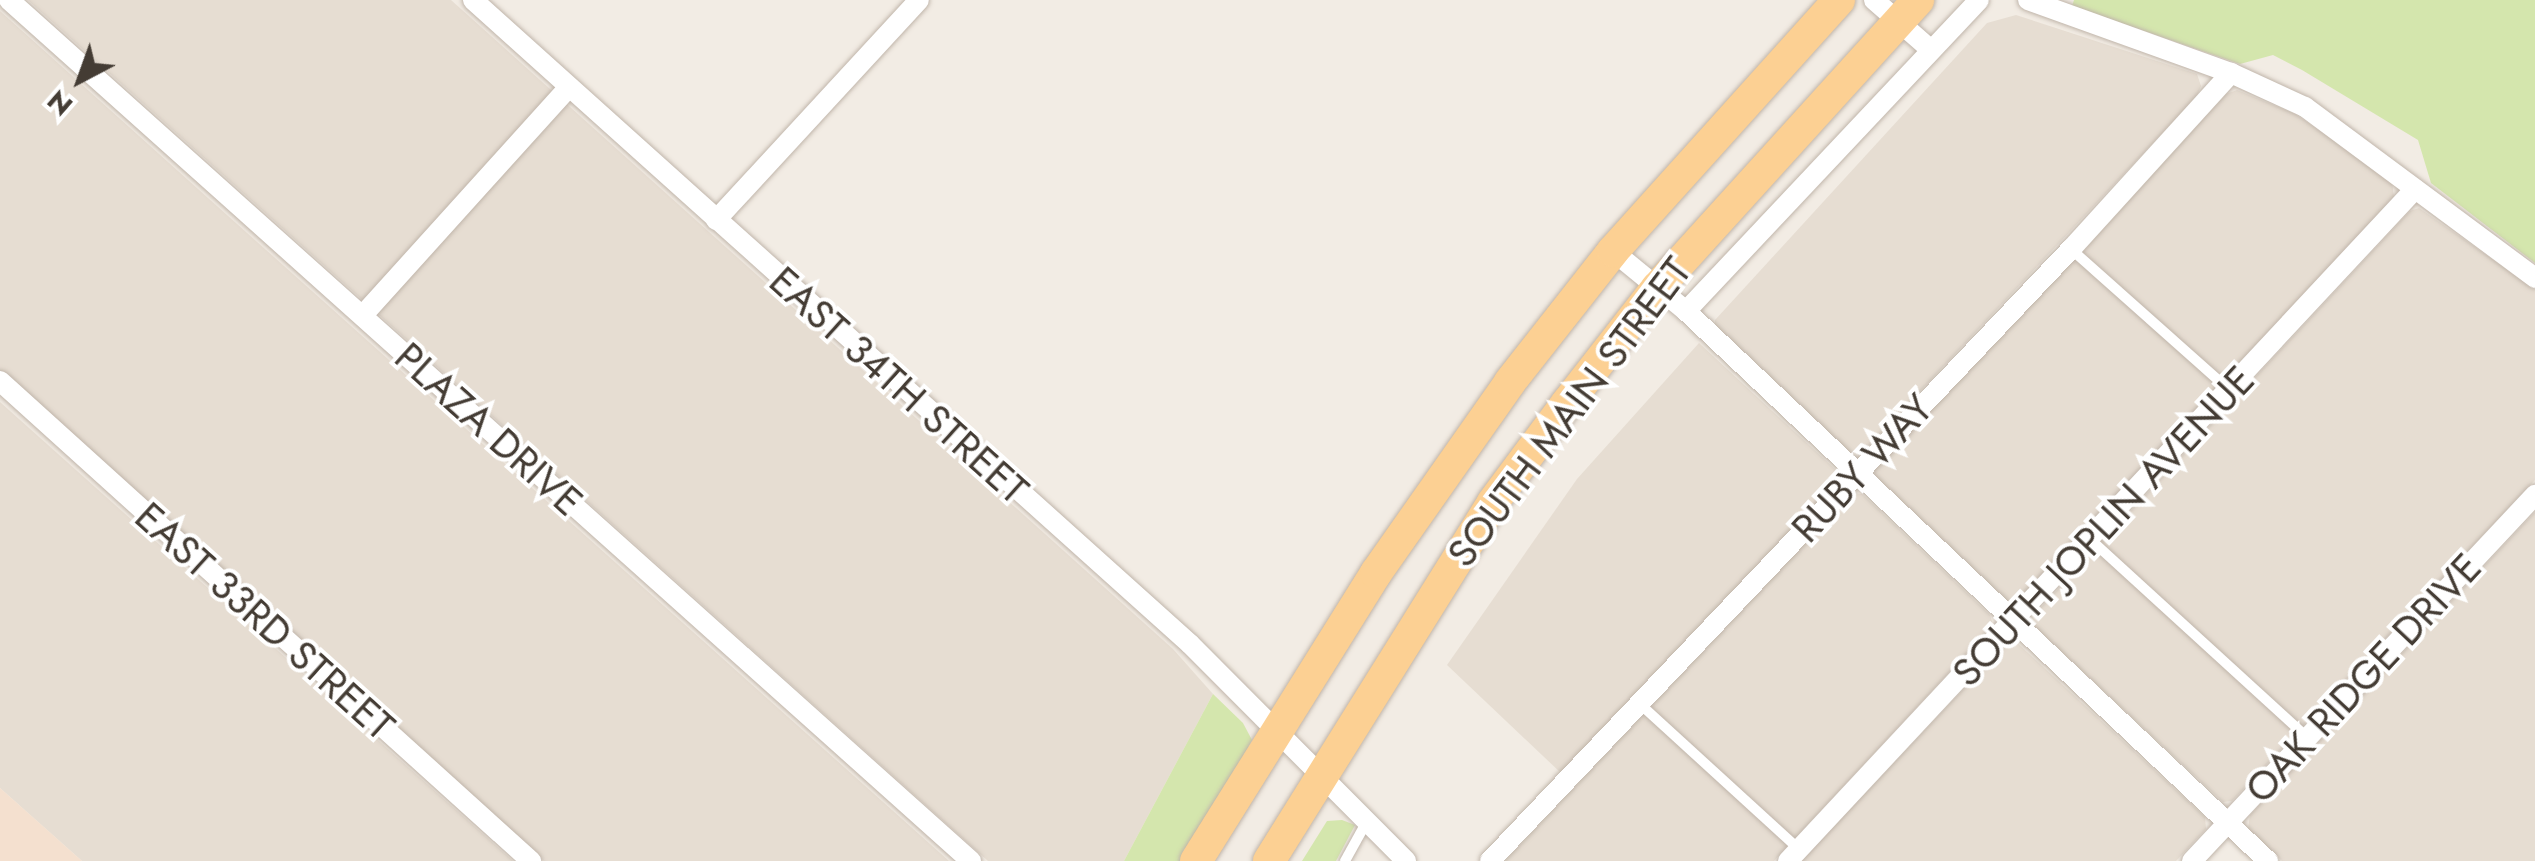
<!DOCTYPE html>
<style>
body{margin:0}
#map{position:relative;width:2535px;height:861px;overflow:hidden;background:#f2ece4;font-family:Jost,sans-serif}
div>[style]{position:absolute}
.residential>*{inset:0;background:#e6ddd2}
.commercial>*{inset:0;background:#f4e0cf}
.green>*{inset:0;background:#d4e6ad}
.roads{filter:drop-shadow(0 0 2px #c0b5aa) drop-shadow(0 0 2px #c0b5aa)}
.service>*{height:10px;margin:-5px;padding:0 5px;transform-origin:5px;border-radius:5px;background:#fff}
.minor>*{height:20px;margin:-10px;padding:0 10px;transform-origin:10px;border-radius:10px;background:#fff}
.primary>*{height:32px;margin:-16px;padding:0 16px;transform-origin:16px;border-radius:16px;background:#fcd093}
span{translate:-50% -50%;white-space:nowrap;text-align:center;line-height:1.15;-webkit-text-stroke:8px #fff;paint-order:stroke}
.street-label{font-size:40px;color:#443c34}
.north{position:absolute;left:30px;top:30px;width:100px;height:100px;-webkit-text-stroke:8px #fff;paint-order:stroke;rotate:221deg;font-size:28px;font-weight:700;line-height:40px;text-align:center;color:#443c34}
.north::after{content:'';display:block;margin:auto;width:35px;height:45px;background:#443c34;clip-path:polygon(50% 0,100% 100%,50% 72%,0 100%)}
</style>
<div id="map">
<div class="residential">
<div style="clip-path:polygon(28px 0,451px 0,1173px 649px,1213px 694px,1124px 861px,988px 861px)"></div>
<div style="clip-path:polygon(0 11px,208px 198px,949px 861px,544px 861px,0 371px)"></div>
<div style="clip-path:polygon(2016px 15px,2197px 74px,2201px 86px,2197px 96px,1863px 452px,1851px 454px,1715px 325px,1715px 320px,1987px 23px)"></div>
<div style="clip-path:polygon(2237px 90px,2295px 114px,2326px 135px,2392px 182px,2394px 197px,2017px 604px,2006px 602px,1876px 479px,1874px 469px,2226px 94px)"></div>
<div style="clip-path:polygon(2419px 208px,2535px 289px,2535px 480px,2232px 801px,2223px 802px,2034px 626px,2032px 617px,2410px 211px)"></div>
<div style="clip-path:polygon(1699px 343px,1837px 471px,1836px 484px,1562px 774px,1447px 665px,1577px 479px)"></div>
<div style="clip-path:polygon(0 402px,513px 861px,82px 861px,0 788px)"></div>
<div style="clip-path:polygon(1853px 493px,1862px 494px,1990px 615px,1993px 625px,1774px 861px,1505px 861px)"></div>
<div style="clip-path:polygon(2535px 512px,2535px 861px,2282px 861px,2248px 829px,2250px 815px)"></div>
<div style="clip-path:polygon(2012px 638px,2205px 817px,2206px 829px,2176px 861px,1801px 861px)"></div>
</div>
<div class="commercial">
<div style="clip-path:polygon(0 788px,82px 861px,0 861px)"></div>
</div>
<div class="green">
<div style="clip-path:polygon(2074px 0,2535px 0,2535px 263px,2431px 183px,2418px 140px,2302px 70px,2273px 55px,2240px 64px,2072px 6px)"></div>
<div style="clip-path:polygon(1213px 694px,1243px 723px,1252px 740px,1188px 861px,1124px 861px)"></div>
<div style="clip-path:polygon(1342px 820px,1355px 825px,1336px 861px,1302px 861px,1327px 821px)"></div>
</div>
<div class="roads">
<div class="service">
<div style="left:2071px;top:249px;width:212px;rotate:41.7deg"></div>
<div style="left:2090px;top:539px;width:294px;rotate:42.4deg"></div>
<div style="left:1640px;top:704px;width:215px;rotate:42.4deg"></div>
<div style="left:1345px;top:861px;width:43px;rotate:-61.1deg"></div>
</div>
<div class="minor">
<div style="left:9px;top:0;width:1291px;rotate:41.83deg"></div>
<div style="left:473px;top:0;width:964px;rotate:41.93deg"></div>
<div style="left:1190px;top:644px;width:306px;rotate:45.1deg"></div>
<div style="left:1874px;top:0;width:74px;rotate:41.2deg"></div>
<div style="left:2028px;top:0;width:216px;rotate:19.8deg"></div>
<div style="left:2231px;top:73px;width:81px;rotate:24.7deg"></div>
<div style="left:2305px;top:107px;width:287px;rotate:36.6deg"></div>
<div style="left:716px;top:220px;width:299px;rotate:-47.3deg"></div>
<div style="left:1613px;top:251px;width:94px;rotate:39.4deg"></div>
<div style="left:1686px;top:311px;width:801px;rotate:43.38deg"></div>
<div style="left:1686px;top:311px;width:427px;rotate:-46.7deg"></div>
<div style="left:363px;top:315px;width:307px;rotate:-47.9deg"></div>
<div style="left:0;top:381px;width:716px;rotate:42.11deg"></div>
<div style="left:1490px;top:861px;width:844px;rotate:-46.49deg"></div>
<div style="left:2071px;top:249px;width:238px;rotate:-47.7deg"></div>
<div style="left:1788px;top:861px;width:919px;rotate:-46.98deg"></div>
<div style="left:2192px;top:861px;width:502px;rotate:-46.86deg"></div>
</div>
<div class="primary">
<div style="left:1196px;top:861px;width:340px;rotate:-58deg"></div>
<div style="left:1376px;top:573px;width:233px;rotate:-54.9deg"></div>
<div style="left:1510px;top:382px;width:167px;rotate:-51.8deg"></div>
<div style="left:1613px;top:251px;width:338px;rotate:-48deg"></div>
<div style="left:1269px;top:861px;width:423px;rotate:-58deg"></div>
<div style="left:1493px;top:502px;width:124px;rotate:-53.2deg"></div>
<div style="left:1567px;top:403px;width:146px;rotate:-52deg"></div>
<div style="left:1657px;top:288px;width:389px;rotate:-47.8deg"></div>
</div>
</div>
<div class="street-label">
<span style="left:899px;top:385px;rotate:42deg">EAST 34TH STREET</span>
<span style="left:1569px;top:412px;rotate:-53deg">SOUTH MAIN STREET</span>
<span style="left:489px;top:429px;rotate:42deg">PLAZA DRIVE</span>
<span style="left:1862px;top:468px;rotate:-47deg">RUBY WAY</span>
<span style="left:2103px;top:526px;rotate:-47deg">SOUTH JOPLIN AVENUE</span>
<span style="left:265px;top:621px;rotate:42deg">EAST 33RD STREET</span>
<span style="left:2363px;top:678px;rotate:-47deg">OAK RIDGE DRIVE</span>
</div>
<div class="north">N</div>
</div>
